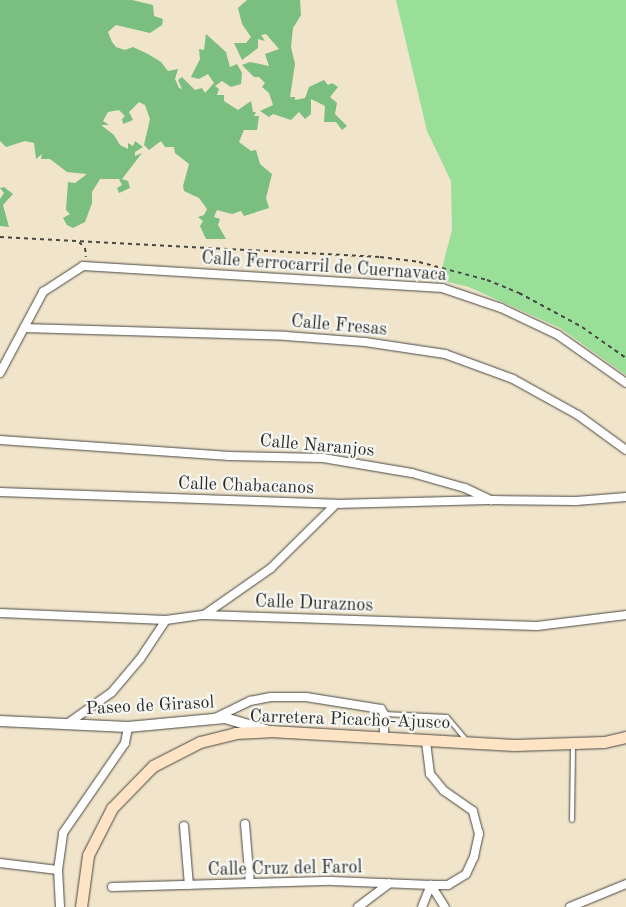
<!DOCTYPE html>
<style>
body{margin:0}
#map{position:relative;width:626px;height:907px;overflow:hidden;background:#f0e4ca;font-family:"Old Standard TT",serif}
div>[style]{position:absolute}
.green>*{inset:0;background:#99df98}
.forest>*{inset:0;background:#7abe80}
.path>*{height:2px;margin-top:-1px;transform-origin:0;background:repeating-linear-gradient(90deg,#494743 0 4px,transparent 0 8px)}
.roads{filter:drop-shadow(0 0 1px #494743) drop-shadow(0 0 1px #494743)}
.service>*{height:4px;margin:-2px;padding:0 2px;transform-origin:2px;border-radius:2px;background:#fff}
.minor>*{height:8px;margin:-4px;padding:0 4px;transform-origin:4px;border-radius:4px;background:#fff}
.tertiary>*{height:10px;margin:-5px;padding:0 5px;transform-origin:5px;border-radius:5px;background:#fff}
.secondary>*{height:11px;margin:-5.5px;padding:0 5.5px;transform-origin:5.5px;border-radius:5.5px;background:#fee4c5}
span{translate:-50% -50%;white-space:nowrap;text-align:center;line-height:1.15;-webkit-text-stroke:4.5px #f6f6f2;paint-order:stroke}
.street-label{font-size:18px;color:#2b2b2b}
</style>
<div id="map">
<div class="green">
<div style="clip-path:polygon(396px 0,626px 0,626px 375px,560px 328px,469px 287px,439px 280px,452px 230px,451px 181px,427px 131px)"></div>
</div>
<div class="forest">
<div style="clip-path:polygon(0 0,132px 0,153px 5px,154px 16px,163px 19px,162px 25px,150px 33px,116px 25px,108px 32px,112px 42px,116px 47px,125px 50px,133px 47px,148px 54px,161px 62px,168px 71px,178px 69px,175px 79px,179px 88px,182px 89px,178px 80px,182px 77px,195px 90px,202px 88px,205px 93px,214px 83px,208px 74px,199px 79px,191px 77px,200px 59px,199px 49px,204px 50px,206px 34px,226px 52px,230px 67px,237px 64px,242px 73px,241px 84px,231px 87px,222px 81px,215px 86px,219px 89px,217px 95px,224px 95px,224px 101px,238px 110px,251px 101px,253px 112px,256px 112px,254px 116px,259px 116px,257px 130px,244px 130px,239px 142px,251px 151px,256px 150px,260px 164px,272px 174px,266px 198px,269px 208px,244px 216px,241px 211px,232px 214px,217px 210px,214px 217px,220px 219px,218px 225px,226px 239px,206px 239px,200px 226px,203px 221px,198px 217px,204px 215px,207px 209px,199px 198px,184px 191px,183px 186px,189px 164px,175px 153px,174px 147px,165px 147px,161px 141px,149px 150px,144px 145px,150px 119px,145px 105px,139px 102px,129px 112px,133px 120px,123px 124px,122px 119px,125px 116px,119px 110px,108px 112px,103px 121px,109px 125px,101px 125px,114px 135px,120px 145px,128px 149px,128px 143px,133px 146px,135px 141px,143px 147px,135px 152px,135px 156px,142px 153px,122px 179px,128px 181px,130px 188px,119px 193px,117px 188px,122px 185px,119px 179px,100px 179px,92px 192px,92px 203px,85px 222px,73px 228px,67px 225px,63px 218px,70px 214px,66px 210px,68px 182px,75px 183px,87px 174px,67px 172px,50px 159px,41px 159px,42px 154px,36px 159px,34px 143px,25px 141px,6px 147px,0 141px)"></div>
<div style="clip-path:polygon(247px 0,300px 0,301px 15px,293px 28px,291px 47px,295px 64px,290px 97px,295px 97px,295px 100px,305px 98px,309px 87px,324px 80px,328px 85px,332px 83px,338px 87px,330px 97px,337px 103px,335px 114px,347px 126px,342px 130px,336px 122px,324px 122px,325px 106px,311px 99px,311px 114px,305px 119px,299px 112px,291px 120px,273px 114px,269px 117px,260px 111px,273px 105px,269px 93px,262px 87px,265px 83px,259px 77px,254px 77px,242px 65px,250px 62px,269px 66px,265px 54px,279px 49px,266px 34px,261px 35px,265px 41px,258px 39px,258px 48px,242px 60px,234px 43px,246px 43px,251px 37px,242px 24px,238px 8px)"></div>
<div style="clip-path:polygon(4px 187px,13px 194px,3px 205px,9px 227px,0 226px,0 199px,4px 193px,0 188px)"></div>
</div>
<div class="path">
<div style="left:0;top:237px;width:381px;rotate:3deg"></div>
<div style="left:380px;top:257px;width:39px;rotate:7deg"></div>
<div style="left:419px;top:262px;width:70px;rotate:14.8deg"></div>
<div style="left:487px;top:280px;width:35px;rotate:22deg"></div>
<div style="left:519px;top:293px;width:72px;rotate:28.4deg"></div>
<div style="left:582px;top:327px;width:54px;rotate:35.2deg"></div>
<div style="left:79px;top:242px;width:8px;rotate:45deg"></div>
<div style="left:85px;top:248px;width:9px;rotate:84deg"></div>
</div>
<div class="roads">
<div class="service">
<div style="left:384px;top:714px;width:63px;rotate:2.7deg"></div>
<div style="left:447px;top:717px;width:30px;rotate:50deg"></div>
<div style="left:572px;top:820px;width:74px;rotate:-89.2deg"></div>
</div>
<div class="minor">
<div style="left:24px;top:328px;width:262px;rotate:1.7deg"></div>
<div style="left:286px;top:336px;width:79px;rotate:4.3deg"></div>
<div style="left:365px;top:342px;width:81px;rotate:8.5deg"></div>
<div style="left:445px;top:354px;width:72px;rotate:20.2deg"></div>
<div style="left:513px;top:379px;width:74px;rotate:29deg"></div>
<div style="left:578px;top:415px;width:59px;rotate:36.1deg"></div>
<div style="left:0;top:373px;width:92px;rotate:-62deg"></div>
<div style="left:43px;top:292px;width:48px;rotate:-33deg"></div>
<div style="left:83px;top:266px;width:360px;rotate:3.5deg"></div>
<div style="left:442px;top:288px;width:62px;rotate:18.7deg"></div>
<div style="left:501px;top:308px;width:63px;rotate:25.3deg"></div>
<div style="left:558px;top:335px;width:83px;rotate:35.2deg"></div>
<div style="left:0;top:440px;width:230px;rotate:4deg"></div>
<div style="left:229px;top:456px;width:94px;rotate:1.2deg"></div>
<div style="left:323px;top:458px;width:90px;rotate:9.6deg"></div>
<div style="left:412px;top:473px;width:55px;rotate:15.8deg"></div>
<div style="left:465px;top:488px;width:29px;rotate:25deg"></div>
<div style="left:491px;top:500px;width:85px;rotate:0.7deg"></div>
<div style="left:576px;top:501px;width:50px;rotate:-4.6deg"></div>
<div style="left:0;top:492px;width:336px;rotate:2deg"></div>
<div style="left:336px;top:504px;width:153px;rotate:-1.5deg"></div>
<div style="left:0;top:613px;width:166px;rotate:2.4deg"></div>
<div style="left:166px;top:620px;width:37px;rotate:-8deg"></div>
<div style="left:203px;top:615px;width:334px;rotate:1.9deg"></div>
<div style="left:537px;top:626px;width:90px;rotate:-7deg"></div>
<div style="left:204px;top:615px;width:82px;rotate:-35deg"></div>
<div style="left:271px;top:568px;width:91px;rotate:-44.6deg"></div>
<div style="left:217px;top:717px;width:37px;rotate:-26deg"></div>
<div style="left:250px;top:701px;width:21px;rotate:-11deg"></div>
<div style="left:271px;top:697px;width:35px"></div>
<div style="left:306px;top:697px;width:76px;rotate:9.1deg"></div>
<div style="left:381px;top:709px;width:6px;rotate:59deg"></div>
<div style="left:384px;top:714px;width:24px;rotate:90deg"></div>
<div style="left:67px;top:724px;width:55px;rotate:-35.4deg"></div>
<div style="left:112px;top:692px;width:43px;rotate:-49.7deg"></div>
<div style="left:140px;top:659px;width:47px;rotate:-56.3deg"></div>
<div style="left:245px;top:824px;width:59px;rotate:85.2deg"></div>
<div style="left:184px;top:826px;width:59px;rotate:85.2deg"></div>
<div style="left:0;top:863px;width:58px;rotate:6.9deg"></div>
<div style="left:112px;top:887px;width:220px;rotate:-1.6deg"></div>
<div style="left:332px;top:881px;width:99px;rotate:2.3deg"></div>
<div style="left:431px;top:885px;width:26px;rotate:58deg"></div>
<div style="left:60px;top:907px;width:37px;rotate:-93deg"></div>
<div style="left:58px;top:870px;width:37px;rotate:-82deg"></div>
<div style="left:63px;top:833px;width:109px;rotate:-55.4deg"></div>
<div style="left:125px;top:743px;width:16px;rotate:-79deg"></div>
<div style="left:358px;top:907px;width:39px;rotate:-37deg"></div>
<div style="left:422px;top:907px;width:24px;rotate:-68deg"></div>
<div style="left:431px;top:885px;width:17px"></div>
<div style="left:448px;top:885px;width:21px;rotate:-31deg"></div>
<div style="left:466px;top:874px;width:19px;rotate:-65deg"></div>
<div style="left:474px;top:857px;width:24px;rotate:-78deg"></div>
<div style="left:479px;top:834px;width:24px;rotate:-105deg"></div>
<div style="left:473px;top:811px;width:35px;rotate:-145deg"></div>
<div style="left:444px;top:791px;width:22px;rotate:-129deg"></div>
<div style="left:430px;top:774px;width:34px;rotate:-97deg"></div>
<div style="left:570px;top:907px;width:61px;rotate:-22.3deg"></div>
</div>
<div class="tertiary">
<div style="left:0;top:721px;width:128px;rotate:2.7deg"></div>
<div style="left:128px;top:727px;width:97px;rotate:-5.3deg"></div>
<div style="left:225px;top:718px;width:46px;rotate:16.5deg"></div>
</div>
<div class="secondary">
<div style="left:81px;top:907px;width:52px;rotate:-82.3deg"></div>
<div style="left:88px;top:855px;width:53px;rotate:-62.9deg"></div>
<div style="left:112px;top:808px;width:59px;rotate:-45.7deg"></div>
<div style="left:153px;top:766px;width:53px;rotate:-27.1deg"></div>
<div style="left:200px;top:742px;width:36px;rotate:-14deg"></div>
<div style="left:235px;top:733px;width:35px;rotate:-3deg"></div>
<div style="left:270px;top:731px;width:244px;rotate:3.3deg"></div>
<div style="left:514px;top:745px;width:90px;rotate:-1.9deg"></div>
<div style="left:604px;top:742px;width:23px;rotate:-13deg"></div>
</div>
</div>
<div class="street-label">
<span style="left:324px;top:267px;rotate:4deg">Calle Ferrocarril de Cuernavaca</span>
<span style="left:339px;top:326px;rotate:5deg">Calle Fresas</span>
<span style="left:317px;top:446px;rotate:5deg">Calle Naranjos</span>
<span style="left:246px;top:486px;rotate:2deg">Calle Chabacanos</span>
<span style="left:314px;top:604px;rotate:2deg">Calle Duraznos</span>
<span style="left:150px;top:706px;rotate:-3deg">Paseo de Girasol</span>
<span style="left:350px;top:720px;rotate:2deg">Carretera Picacho-Ajusco</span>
<span style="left:285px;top:869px;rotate:-1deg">Calle Cruz del Farol</span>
</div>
</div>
